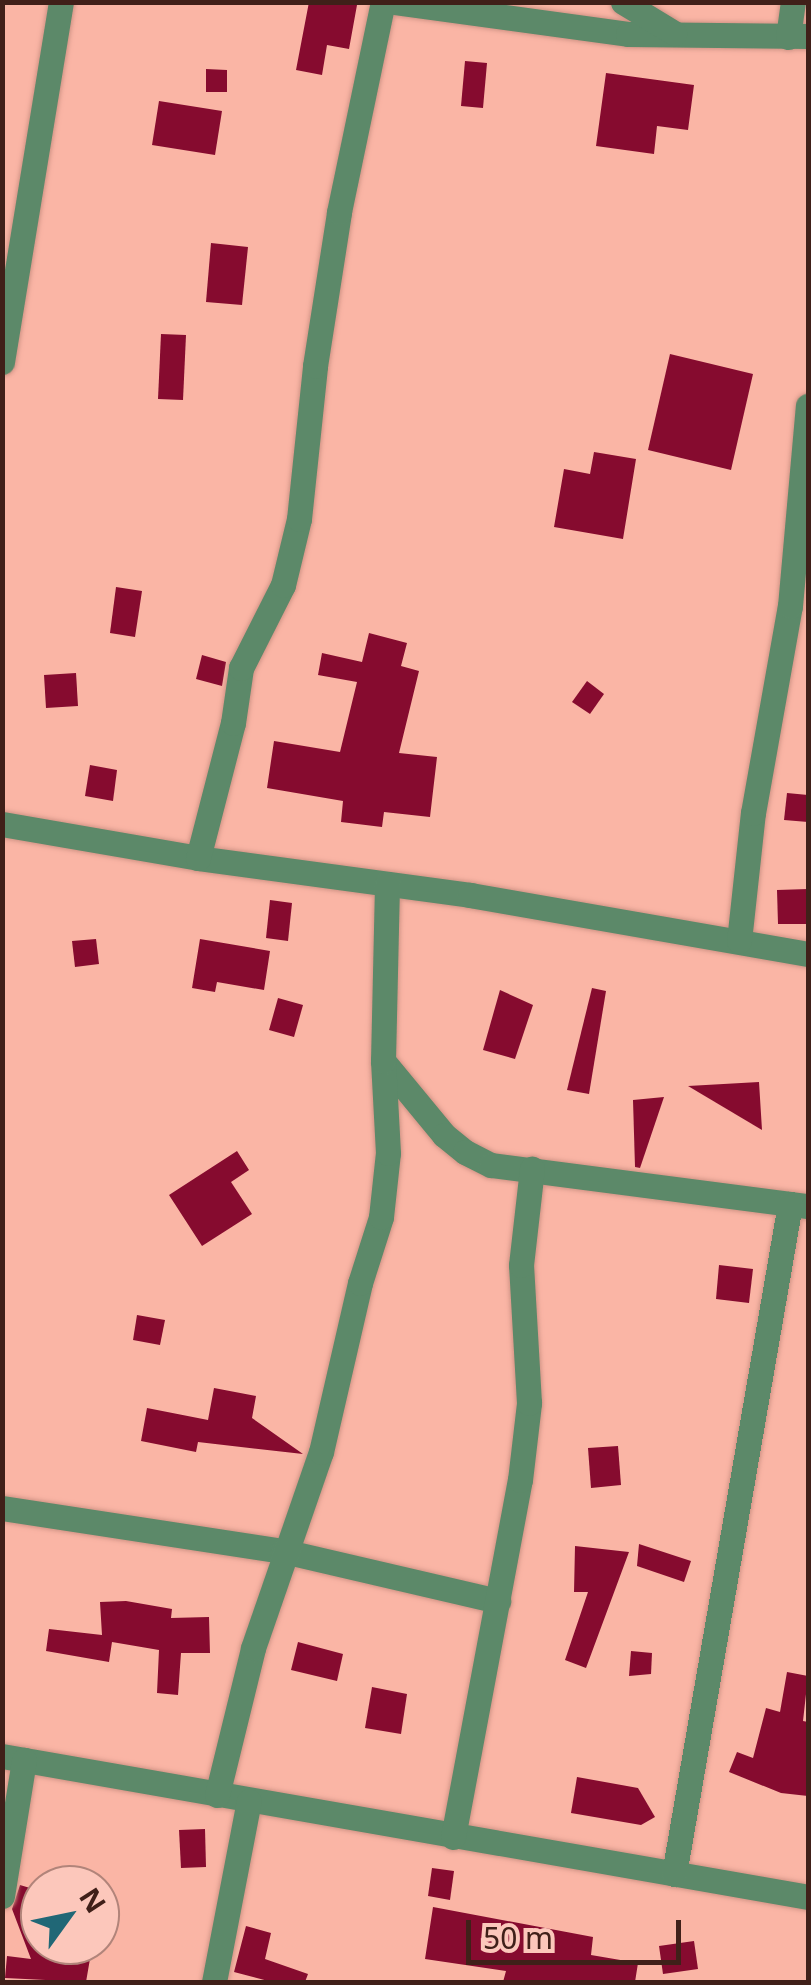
<!DOCTYPE html>
<style>
body{margin:0}
#map{position:relative;width:811px;height:1985px;overflow:hidden;background:#fab5a5;font-family:"Noto Sans",sans-serif}
div>[style]{position:absolute}
.building>*{inset:0;background:#860b2f}
.roads{filter:drop-shadow(0 0 2px #d19486) drop-shadow(0 0 2px #d19486)}
.minor>*{height:25px;margin:-12.5px;padding:0 12.5px;transform-origin:12.5px;border-radius:12.5px;background:#5c8969}
span{translate:-50% -50%;white-space:nowrap;text-align:center;line-height:1.15;-webkit-text-stroke:10px #fcc7bb;paint-order:stroke}
.frame{position:absolute;inset:0;border:5px solid #402019;pointer-events:none}
.north{position:absolute;left:20px;top:1865px;width:100px;height:100px;box-sizing:border-box;background:#fcc7bb;border:2px solid #b1847a;border-radius:50%;rotate:57deg;font-size:28px;font-weight:700;line-height:40px;text-align:center;color:#402019}
.north::after{content:'';display:block;margin:auto;width:35px;height:45px;background:#206776;clip-path:polygon(50% 0,100% 100%,50% 72%,0 100%)}
.scale{position:absolute;left:466px;top:1920px;width:215px;height:45px;box-sizing:border-box;border:5px solid #402019;border-top:0;padding-left:12px;font-size:30px;line-height:35px;white-space:nowrap;color:#402019;-webkit-text-stroke:8px #fcc7bb;paint-order:stroke}
</style>
<div id="map">
<div class="building">
<div style="clip-path:polygon(309px 2px,357px 5px,349px 49px,327px 45px,322px 75px,296px 70px)"></div>
<div style="clip-path:polygon(465px 61px,487px 63px,483px 108px,461px 106px)"></div>
<div style="clip-path:polygon(206px 69px,227px 70px,227px 92px,206px 92px)"></div>
<div style="clip-path:polygon(606px 73px,694px 85px,688px 130px,657px 126px,654px 154px,596px 146px)"></div>
<div style="clip-path:polygon(159px 101px,222px 111px,215px 155px,152px 145px)"></div>
<div style="clip-path:polygon(211px 243px,248px 247px,242px 305px,206px 302px)"></div>
<div style="clip-path:polygon(161px 334px,186px 335px,183px 400px,158px 399px)"></div>
<div style="clip-path:polygon(670px 354px,753px 374px,731px 470px,648px 450px)"></div>
<div style="clip-path:polygon(594px 452px,636px 459px,623px 539px,554px 527px,564px 469px,590px 474px)"></div>
<div style="clip-path:polygon(116px 587px,142px 591px,135px 637px,110px 633px)"></div>
<div style="clip-path:polygon(369px 633px,407px 643px,401px 666px,419px 671px,399px 753px,437px 757px,430px 817px,384px 812px,382px 827px,341px 822px,343px 801px,267px 788px,274px 741px,340px 752px,357px 682px,318px 675px,322px 653px,362px 662px)"></div>
<div style="clip-path:polygon(202px 655px,226px 662px,222px 686px,196px 679px)"></div>
<div style="clip-path:polygon(76px 673px,78px 706px,46px 708px,44px 675px)"></div>
<div style="clip-path:polygon(587px 681px,604px 694px,590px 714px,572px 702px)"></div>
<div style="clip-path:polygon(90px 765px,117px 770px,113px 801px,85px 796px)"></div>
<div style="clip-path:polygon(787px 793px,808px 795px,808px 822px,784px 820px)"></div>
<div style="clip-path:polygon(808px 889px,808px 924px,778px 924px,777px 890px)"></div>
<div style="clip-path:polygon(270px 900px,292px 903px,288px 941px,266px 938px)"></div>
<div style="clip-path:polygon(96px 939px,99px 964px,75px 967px,72px 941px)"></div>
<div style="clip-path:polygon(200px 939px,270px 951px,264px 990px,217px 982px,215px 992px,192px 988px)"></div>
<div style="clip-path:polygon(592px 988px,606px 991px,589px 1094px,567px 1090px)"></div>
<div style="clip-path:polygon(500px 990px,533px 1005px,515px 1059px,483px 1050px)"></div>
<div style="clip-path:polygon(278px 998px,303px 1005px,294px 1037px,269px 1030px)"></div>
<div style="clip-path:polygon(759px 1082px,762px 1130px,688px 1086px)"></div>
<div style="clip-path:polygon(664px 1097px,640px 1168px,635px 1167px,633px 1100px)"></div>
<div style="clip-path:polygon(237px 1151px,249px 1170px,231px 1182px,252px 1214px,202px 1246px,169px 1195px)"></div>
<div style="clip-path:polygon(719px 1265px,753px 1269px,749px 1303px,716px 1299px)"></div>
<div style="clip-path:polygon(137px 1315px,165px 1320px,160px 1345px,133px 1340px)"></div>
<div style="clip-path:polygon(214px 1388px,256px 1396px,252px 1418px,303px 1454px,198px 1442px,196px 1452px,141px 1441px,147px 1408px,208px 1420px)"></div>
<div style="clip-path:polygon(618px 1446px,621px 1485px,591px 1488px,588px 1448px)"></div>
<div style="clip-path:polygon(639px 1544px,691px 1561px,684px 1582px,637px 1566px)"></div>
<div style="clip-path:polygon(575px 1546px,629px 1552px,586px 1668px,565px 1660px,588px 1592px,574px 1592px)"></div>
<div style="clip-path:polygon(126px 1601px,172px 1609px,171px 1618px,209px 1617px,210px 1653px,181px 1653px,178px 1695px,157px 1693px,159px 1650px,112px 1642px,109px 1662px,46px 1651px,49px 1629px,102px 1635px,100px 1602px)"></div>
<div style="clip-path:polygon(298px 1642px,343px 1654px,337px 1681px,291px 1670px)"></div>
<div style="clip-path:polygon(631px 1651px,652px 1653px,651px 1674px,629px 1676px)"></div>
<div style="clip-path:polygon(787px 1672px,808px 1676px,803px 1721px,808px 1722px,808px 1796px,781px 1793px,729px 1772px,737px 1752px,753px 1758px,766px 1708px,780px 1712px)"></div>
<div style="clip-path:polygon(372px 1687px,407px 1694px,401px 1734px,365px 1728px)"></div>
<div style="clip-path:polygon(577px 1777px,638px 1788px,655px 1817px,641px 1825px,571px 1813px)"></div>
<div style="clip-path:polygon(205px 1829px,206px 1867px,181px 1868px,179px 1830px)"></div>
<div style="clip-path:polygon(432px 1868px,454px 1871px,450px 1900px,428px 1896px)"></div>
<div style="clip-path:polygon(20px 1885px,40px 1891px,40px 1945px,91px 1953px,86px 1982px,5px 1978px,7px 1956px,31px 1959px,12px 1909px)"></div>
<div style="clip-path:polygon(433px 1907px,593px 1937px,591px 1955px,638px 1963px,635px 1982px,503px 1982px,506px 1971px,425px 1959px)"></div>
<div style="clip-path:polygon(246px 1926px,271px 1933px,265px 1959px,308px 1974px,305px 1982px,272px 1982px,234px 1972px)"></div>
<div style="clip-path:polygon(694px 1941px,698px 1969px,663px 1974px,659px 1946px)"></div>
</div>
<div class="roads">
<div class="minor">
<div style="left:395px;top:2px;width:235px;rotate:7.8deg"></div>
<div style="left:628px;top:34px;width:180px;rotate:0.6deg"></div>
<div style="left:623px;top:2px;width:60px;rotate:31.3deg"></div>
<div style="left:788px;top:37px;width:35px;rotate:-82deg"></div>
<div style="left:2px;top:362px;width:365px;rotate:-80.7deg"></div>
<div style="left:2px;top:824px;width:199px;rotate:9.8deg"></div>
<div style="left:198px;top:858px;width:275px;rotate:7.7deg"></div>
<div style="left:470px;top:895px;width:343px;rotate:9.9deg"></div>
<div style="left:198px;top:858px;width:139px;rotate:-75.5deg"></div>
<div style="left:233px;top:723px;width:56px;rotate:-81.7deg"></div>
<div style="left:241px;top:668px;width:93px;rotate:-63.2deg"></div>
<div style="left:283px;top:585px;width:68px;rotate:-76.4deg"></div>
<div style="left:299px;top:519px;width:154px;rotate:-84deg"></div>
<div style="left:315px;top:366px;width:156px;rotate:-81.1deg"></div>
<div style="left:339px;top:212px;width:215px;rotate:-78.2deg"></div>
<div style="left:739px;top:941px;width:129px;rotate:-83.8deg"></div>
<div style="left:753px;top:813px;width:210px;rotate:-79.9deg"></div>
<div style="left:790px;top:606px;width:201px;rotate:-84.9deg"></div>
<div style="left:383px;top:1061px;width:96px;rotate:50.5deg"></div>
<div style="left:444px;top:1135px;width:27px;rotate:39deg"></div>
<div style="left:465px;top:1152px;width:29px;rotate:27deg"></div>
<div style="left:491px;top:1165px;width:320px;rotate:7.4deg"></div>
<div style="left:2px;top:1508px;width:284px;rotate:8.7deg"></div>
<div style="left:283px;top:1551px;width:221px;rotate:13.1deg"></div>
<div style="left:2px;top:1756px;width:818px;rotate:9.92deg"></div>
<div style="left:217px;top:1795px;width:151px;rotate:-76.2deg"></div>
<div style="left:253px;top:1648px;width:207px;rotate:-70.9deg"></div>
<div style="left:321px;top:1452px;width:173px;rotate:-77deg"></div>
<div style="left:360px;top:1283px;width:69px;rotate:-72.3deg"></div>
<div style="left:381px;top:1217px;width:64px;rotate:-83.8deg"></div>
<div style="left:388px;top:1153px;width:92px;rotate:-93.1deg"></div>
<div style="left:383px;top:1061px;width:177px;rotate:-88.7deg"></div>
<div style="left:453px;top:1837px;width:363px;rotate:-79.4deg"></div>
<div style="left:520px;top:1480px;width:78px;rotate:-83.3deg"></div>
<div style="left:529px;top:1403px;width:138px;rotate:-93.3deg"></div>
<div style="left:521px;top:1265px;width:97px;rotate:-83.5deg"></div>
<div style="left:674px;top:1874px;width:680px;rotate:-80.18deg"></div>
<div style="left:2px;top:1896px;width:138px;rotate:-80.8deg"></div>
<div style="left:214px;top:1982px;width:184px;rotate:-79.1deg"></div>
</div>
</div>
<div class="frame"></div>
<div class="north">N</div>
<div class="scale">50 m</div>
</div>
